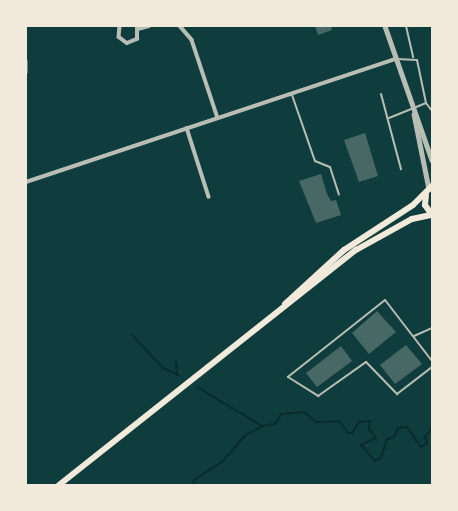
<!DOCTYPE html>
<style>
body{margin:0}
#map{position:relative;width:458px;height:511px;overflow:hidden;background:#0f3d3e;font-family:Rubik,sans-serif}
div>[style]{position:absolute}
.stream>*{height:2px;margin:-1px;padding:0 1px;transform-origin:1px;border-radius:1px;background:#0a2a2b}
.building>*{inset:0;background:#486865}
.service>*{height:2px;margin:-1px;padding:0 1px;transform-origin:1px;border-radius:1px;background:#b8beb3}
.minor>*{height:3.5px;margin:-1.75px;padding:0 1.75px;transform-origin:1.75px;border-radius:1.75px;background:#b8beb3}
.tertiary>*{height:4.5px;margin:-2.25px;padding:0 2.25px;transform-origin:2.25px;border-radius:2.25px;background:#b8beb3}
.trunk>*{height:6px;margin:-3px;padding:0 3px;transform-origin:3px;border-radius:3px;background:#f1e9da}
span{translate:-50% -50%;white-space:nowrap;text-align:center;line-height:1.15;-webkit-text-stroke:3px #f1e9da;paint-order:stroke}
.frame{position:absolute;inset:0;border:27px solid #f1e9da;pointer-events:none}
</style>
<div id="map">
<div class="stream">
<div style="left:132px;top:335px;width:45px;rotate:46.8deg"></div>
<div style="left:163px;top:368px;width:17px;rotate:25deg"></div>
<div style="left:176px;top:361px;width:14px;rotate:86deg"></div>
<div style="left:197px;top:387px;width:76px;rotate:31deg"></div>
<div style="left:193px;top:485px;width:5px;rotate:-79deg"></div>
<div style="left:194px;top:480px;width:35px;rotate:-33deg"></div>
<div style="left:223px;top:461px;width:35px;rotate:-49deg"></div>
<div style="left:246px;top:435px;width:18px;rotate:-29deg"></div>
<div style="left:262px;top:426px;width:13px;rotate:-9deg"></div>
<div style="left:275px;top:424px;width:12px;rotate:-59deg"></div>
<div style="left:281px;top:414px;width:23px;rotate:-5deg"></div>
<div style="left:304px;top:412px;width:16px;rotate:40deg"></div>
<div style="left:316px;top:422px;width:23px;rotate:-2deg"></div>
<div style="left:339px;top:421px;width:15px;rotate:53deg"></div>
<div style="left:348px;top:433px;width:4px"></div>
<div style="left:352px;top:433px;width:13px;rotate:-58deg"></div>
<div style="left:359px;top:422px;width:11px;rotate:-5deg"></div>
<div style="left:370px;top:421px;width:8px;rotate:97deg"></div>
<div style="left:369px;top:429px;width:11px;rotate:52deg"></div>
<div style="left:376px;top:438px;width:17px;rotate:155deg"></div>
<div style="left:361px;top:445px;width:21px;rotate:49deg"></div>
<div style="left:375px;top:461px;width:7px;rotate:-27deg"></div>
<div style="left:381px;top:458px;width:20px;rotate:-72deg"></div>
<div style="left:387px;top:439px;width:7px;rotate:-16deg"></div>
<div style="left:394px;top:437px;width:10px;rotate:-66deg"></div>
<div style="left:398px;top:428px;width:9px;rotate:-6deg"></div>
<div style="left:407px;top:427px;width:24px;rotate:55deg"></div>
<div style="left:421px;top:447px;width:7px;rotate:-34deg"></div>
<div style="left:427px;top:443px;width:6px;rotate:-108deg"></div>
<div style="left:425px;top:437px;width:11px;rotate:-52deg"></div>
</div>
<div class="building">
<div style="clip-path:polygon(315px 26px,331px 26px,332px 30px,318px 35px)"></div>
<div style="clip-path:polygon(365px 133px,378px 176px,359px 182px,344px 140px)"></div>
<div style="clip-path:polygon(321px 174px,327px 194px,331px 201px,336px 200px,341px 215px,316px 223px,299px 181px)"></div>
<div style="clip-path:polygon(377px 311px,396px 332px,369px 354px,352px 333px)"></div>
<div style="clip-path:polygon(406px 345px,422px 364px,395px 384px,380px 365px)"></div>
<div style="clip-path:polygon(341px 346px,352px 361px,317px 387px,306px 373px)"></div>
</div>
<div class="service">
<div style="left:406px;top:26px;width:32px;rotate:77deg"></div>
<div style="left:397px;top:59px;width:20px;rotate:3deg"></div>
<div style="left:417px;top:60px;width:44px;rotate:78.2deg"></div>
<div style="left:426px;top:103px;width:10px;rotate:53deg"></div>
<div style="left:381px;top:94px;width:78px;rotate:75.1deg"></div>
<div style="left:292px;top:95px;width:70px;rotate:70.8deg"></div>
<div style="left:315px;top:161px;width:16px;rotate:22deg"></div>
<div style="left:330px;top:167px;width:29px;rotate:72deg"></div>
<div style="left:389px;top:118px;width:40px;rotate:-22deg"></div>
<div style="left:414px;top:336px;width:20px;rotate:-24deg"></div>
<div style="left:432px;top:361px;width:77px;rotate:-127.6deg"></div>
<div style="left:385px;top:300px;width:124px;rotate:141.6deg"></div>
<div style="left:288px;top:377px;width:36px;rotate:32deg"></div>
<div style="left:318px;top:396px;width:59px;rotate:-35.3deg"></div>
<div style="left:366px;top:362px;width:45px;rotate:45.9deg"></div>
<div style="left:397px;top:394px;width:44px;rotate:-37.6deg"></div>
</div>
<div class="minor">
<div style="left:120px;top:26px;width:11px;rotate:95deg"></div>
<div style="left:119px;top:37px;width:10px;rotate:37deg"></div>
<div style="left:127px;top:43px;width:11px;rotate:-22deg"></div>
<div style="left:137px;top:39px;width:13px;rotate:-90deg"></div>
<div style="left:180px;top:26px;width:18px;rotate:49deg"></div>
<div style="left:192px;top:40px;width:82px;rotate:71.6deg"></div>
<div style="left:138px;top:29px;width:11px;rotate:-15deg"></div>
<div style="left:26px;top:61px;width:11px;rotate:90deg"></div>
<div style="left:187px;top:128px;width:72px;rotate:72.3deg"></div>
<div style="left:26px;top:182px;width:390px;rotate:-18.4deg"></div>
</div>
<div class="tertiary">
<div style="left:385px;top:26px;width:142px;rotate:70.7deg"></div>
<div style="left:414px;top:114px;width:76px;rotate:78.7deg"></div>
</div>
<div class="trunk">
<div style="left:426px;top:195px;width:10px;rotate:96deg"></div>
<div style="left:425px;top:205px;width:12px;rotate:55deg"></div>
<div style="left:285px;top:304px;width:80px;rotate:-42.5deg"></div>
<div style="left:344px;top:250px;width:82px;rotate:-33.1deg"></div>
<div style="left:413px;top:205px;width:27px;rotate:-45deg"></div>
<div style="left:59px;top:485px;width:379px;rotate:-38.4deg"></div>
<div style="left:356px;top:250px;width:64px;rotate:-29deg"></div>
<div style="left:412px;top:219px;width:19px;rotate:-12deg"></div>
</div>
<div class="frame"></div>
</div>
